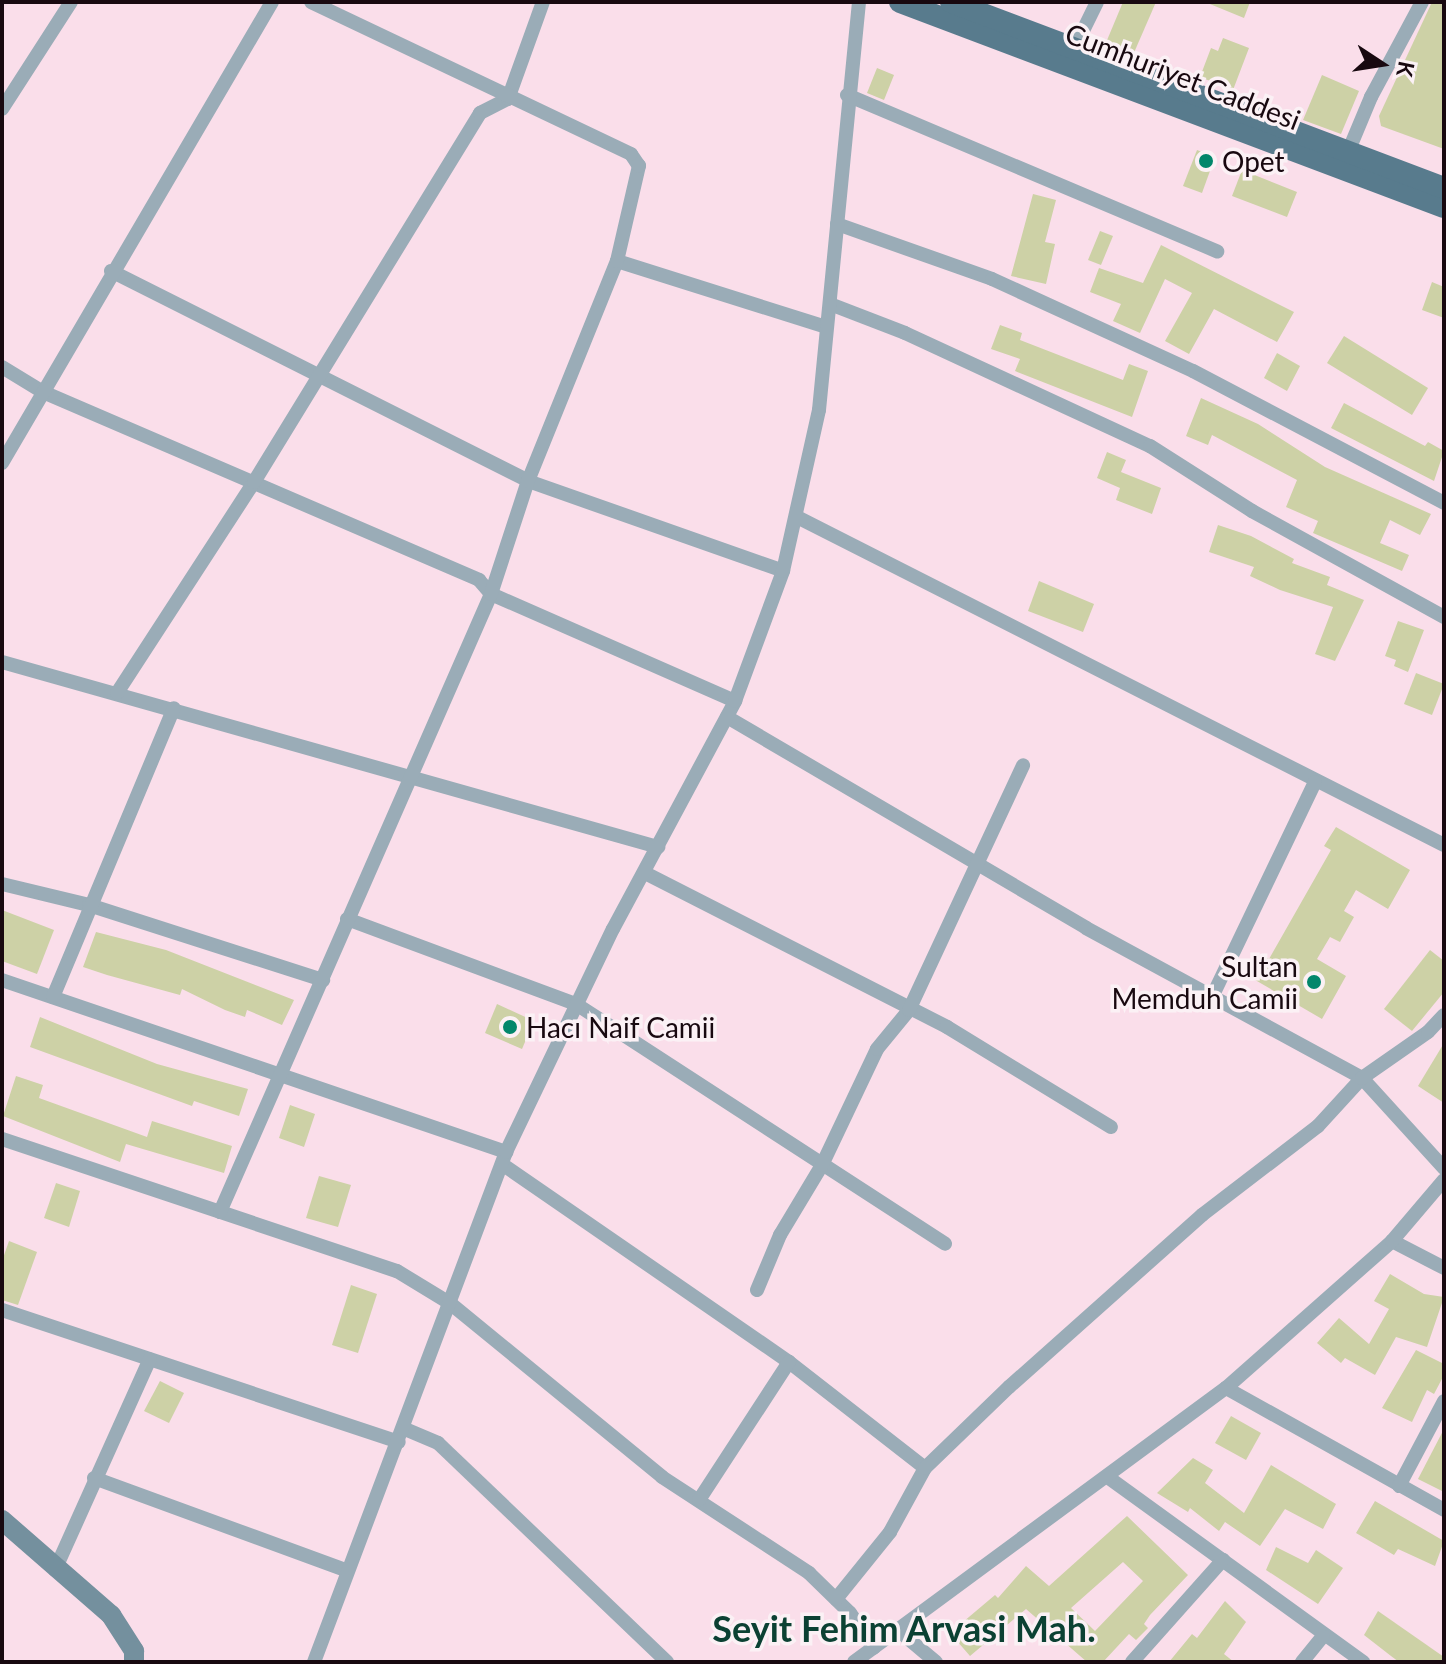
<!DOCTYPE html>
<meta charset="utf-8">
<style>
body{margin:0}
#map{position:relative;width:1446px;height:1664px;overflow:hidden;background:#fadeea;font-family:Lato,sans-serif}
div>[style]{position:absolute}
.building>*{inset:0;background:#cdd1a6}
.street>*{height:14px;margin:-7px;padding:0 7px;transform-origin:7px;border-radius:7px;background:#9aacb7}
.secondary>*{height:20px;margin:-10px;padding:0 10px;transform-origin:10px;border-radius:10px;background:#74909e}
.primary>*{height:22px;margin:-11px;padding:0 11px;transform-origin:11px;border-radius:11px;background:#587b8d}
.dots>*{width:22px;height:22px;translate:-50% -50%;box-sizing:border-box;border:4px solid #fbf1f5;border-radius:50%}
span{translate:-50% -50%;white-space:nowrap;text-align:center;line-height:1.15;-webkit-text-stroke:7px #fbf1f5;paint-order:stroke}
.street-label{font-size:28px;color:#180910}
.poi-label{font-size:28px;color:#180910}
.left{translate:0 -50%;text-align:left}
.right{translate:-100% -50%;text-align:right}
.district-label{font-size:36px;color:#0b4133;font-weight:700}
.frame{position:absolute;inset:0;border:4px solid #180910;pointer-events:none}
.north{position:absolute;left:1342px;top:24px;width:80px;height:80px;-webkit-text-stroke:6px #fbf1f5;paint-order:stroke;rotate:102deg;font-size:22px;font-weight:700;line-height:32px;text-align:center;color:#180910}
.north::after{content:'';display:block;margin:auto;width:28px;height:36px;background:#180910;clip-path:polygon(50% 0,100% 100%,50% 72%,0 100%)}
</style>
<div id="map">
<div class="building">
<div style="clip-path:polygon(1123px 2px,1156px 2px,1133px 55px,1105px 45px)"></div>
<div style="clip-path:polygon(1205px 2px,1250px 2px,1244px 18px)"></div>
<div style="clip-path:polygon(1432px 2px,1444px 2px,1444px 149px,1381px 126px,1379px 116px)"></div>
<div style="clip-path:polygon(1223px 38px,1249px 48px,1233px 90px,1200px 77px,1211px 48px,1218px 51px)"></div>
<div style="clip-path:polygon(877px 68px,894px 75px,884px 100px,867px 93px)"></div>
<div style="clip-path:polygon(1322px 75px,1359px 91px,1341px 134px,1303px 120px)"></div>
<div style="clip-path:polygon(1197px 150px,1215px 157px,1202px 193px,1183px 186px)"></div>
<div style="clip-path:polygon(1242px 170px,1297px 192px,1287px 217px,1232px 196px)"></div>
<div style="clip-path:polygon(1033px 194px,1056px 200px,1045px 242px,1055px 244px,1046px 284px,1011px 276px)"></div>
<div style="clip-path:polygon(1100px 231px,1113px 236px,1101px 265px,1088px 260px)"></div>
<div style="clip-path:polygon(1161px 245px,1294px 312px,1277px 342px,1214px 309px,1189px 354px,1165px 341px,1192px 293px,1165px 279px,1140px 333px,1113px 321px,1121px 304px,1090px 292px,1099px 268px,1143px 283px)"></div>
<div style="clip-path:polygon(1432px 282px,1444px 287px,1444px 318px,1422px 310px)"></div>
<div style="clip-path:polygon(1000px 325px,1022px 333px,1020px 340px,1123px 380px,1129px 364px,1148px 371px,1132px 417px,1015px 371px,1020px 359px,991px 349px)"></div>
<div style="clip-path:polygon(1344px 336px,1428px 388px,1412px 415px,1327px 363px)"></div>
<div style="clip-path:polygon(1277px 353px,1300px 366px,1287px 391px,1264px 378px)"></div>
<div style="clip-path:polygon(1201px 398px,1258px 424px,1325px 467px,1431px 514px,1420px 535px,1390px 520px,1380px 543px,1409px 555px,1402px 571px,1313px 533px,1318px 521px,1286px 507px,1297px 480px,1212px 435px,1208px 445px,1186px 436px)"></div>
<div style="clip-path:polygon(1344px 403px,1425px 446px,1428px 442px,1444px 451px,1434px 481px,1331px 428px)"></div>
<div style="clip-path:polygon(1107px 452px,1126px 460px,1121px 472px,1161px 488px,1152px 514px,1116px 500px,1120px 488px,1097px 478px)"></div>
<div style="clip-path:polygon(1218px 525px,1251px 536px,1294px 559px,1292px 563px,1330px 577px,1327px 585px,1364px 600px,1335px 661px,1315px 654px,1333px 607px,1280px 590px,1250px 576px,1254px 567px,1209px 552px)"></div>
<div style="clip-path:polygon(1039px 581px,1094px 604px,1083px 632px,1028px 611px)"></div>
<div style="clip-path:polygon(1398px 621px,1424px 630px,1408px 672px,1394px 666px,1396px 660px,1385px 656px)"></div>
<div style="clip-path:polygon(1416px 673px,1444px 684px,1432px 715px,1404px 704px)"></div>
<div style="clip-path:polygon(1336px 827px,1410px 870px,1388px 909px,1356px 890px,1344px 911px,1354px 917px,1340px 942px,1330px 937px,1317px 959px,1346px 976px,1322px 1019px,1250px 977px,1263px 955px,1269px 959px,1331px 850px,1324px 846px)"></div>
<div style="clip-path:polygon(2px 910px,54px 930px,37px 974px,2px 961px)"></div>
<div style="clip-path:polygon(96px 932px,166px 950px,294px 1000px,282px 1025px,247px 1010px,245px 1017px,225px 1010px,182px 989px,180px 995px,107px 975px,83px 967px)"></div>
<div style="clip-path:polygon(1430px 950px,1444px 961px,1444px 992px,1412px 1031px,1384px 1009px)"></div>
<div style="clip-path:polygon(497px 1004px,534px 1021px,522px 1049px,485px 1033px)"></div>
<div style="clip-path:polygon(40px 1017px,157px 1064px,248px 1089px,239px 1116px,194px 1101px,192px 1106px,30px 1047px)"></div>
<div style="clip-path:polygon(1444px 1043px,1444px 1103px,1418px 1086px)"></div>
<div style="clip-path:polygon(16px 1076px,43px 1085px,39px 1098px,147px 1137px,152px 1121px,232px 1146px,224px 1173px,126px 1144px,120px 1162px,3px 1116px)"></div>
<div style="clip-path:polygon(290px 1105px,315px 1114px,304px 1147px,279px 1138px)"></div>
<div style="clip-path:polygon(319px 1176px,351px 1185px,338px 1227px,306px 1218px)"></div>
<div style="clip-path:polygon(56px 1183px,80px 1191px,69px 1227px,44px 1218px)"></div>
<div style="clip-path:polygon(9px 1241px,37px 1252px,18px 1305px,2px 1300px,2px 1261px)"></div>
<div style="clip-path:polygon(1390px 1274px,1424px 1294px,1444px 1297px,1427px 1347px,1396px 1337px,1375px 1375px,1345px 1358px,1341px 1363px,1317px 1343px,1339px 1318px,1369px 1344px,1389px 1309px,1374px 1301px)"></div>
<div style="clip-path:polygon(351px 1285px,377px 1294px,358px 1353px,332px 1345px)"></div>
<div style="clip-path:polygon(1416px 1350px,1444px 1364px,1444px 1375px,1434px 1394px,1427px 1390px,1412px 1422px,1382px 1408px)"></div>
<div style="clip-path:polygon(160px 1381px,184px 1393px,169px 1423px,144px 1411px)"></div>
<div style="clip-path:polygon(1231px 1416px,1261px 1433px,1246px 1460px,1215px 1443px)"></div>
<div style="clip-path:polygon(1444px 1429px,1444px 1492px,1418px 1479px)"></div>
<div style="clip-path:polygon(1193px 1458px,1213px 1470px,1205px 1483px,1244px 1513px,1271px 1465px,1336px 1504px,1323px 1529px,1285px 1509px,1260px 1546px,1225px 1522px,1219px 1531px,1190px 1508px,1188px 1512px,1157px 1493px)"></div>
<div style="clip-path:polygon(1375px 1501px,1444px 1541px,1435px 1566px,1398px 1549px,1394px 1555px,1356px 1533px)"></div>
<div style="clip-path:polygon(evenodd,1127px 1516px,1188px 1575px,1150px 1615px,1144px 1624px,1148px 1628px,1136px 1640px,1129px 1634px,1103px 1662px,1087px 1662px,1026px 1609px,970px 1656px,950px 1633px,995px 1595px,998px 1598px,1026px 1566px,1049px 1586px,1127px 1516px,1123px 1562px,1143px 1581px,1095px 1631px,1071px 1608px,1123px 1562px)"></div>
<div style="clip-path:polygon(1276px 1547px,1308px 1563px,1316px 1550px,1343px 1568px,1318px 1604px,1266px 1570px)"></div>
<div style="clip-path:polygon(1225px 1601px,1246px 1622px,1224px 1654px,1234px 1662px,1169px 1662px,1192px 1634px,1197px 1638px)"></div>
<div style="clip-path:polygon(1378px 1611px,1444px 1657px,1444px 1662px,1399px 1662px,1391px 1656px,1364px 1635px)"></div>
</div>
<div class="street">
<div style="left:1074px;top:49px;width:52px;rotate:-63.9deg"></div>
<div style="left:847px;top:95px;width:402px;rotate:22.9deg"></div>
<div style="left:2px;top:109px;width:127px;rotate:-57.2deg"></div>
<div style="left:1348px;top:152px;width:60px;rotate:-67.3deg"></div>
<div style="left:1371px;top:97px;width:108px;rotate:-61.8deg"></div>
<div style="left:837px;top:224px;width:164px;rotate:19.5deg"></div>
<div style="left:992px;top:279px;width:221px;rotate:24.6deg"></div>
<div style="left:1193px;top:371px;width:284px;rotate:27.7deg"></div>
<div style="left:617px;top:261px;width:219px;rotate:17.5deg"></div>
<div style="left:111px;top:271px;width:467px;rotate:26.7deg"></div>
<div style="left:528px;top:481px;width:270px;rotate:19.4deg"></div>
<div style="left:830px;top:304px;width:80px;rotate:21.1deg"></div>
<div style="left:905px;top:333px;width:270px;rotate:24.8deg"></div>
<div style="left:1150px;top:446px;width:121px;rotate:32.5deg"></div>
<div style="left:1252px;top:511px;width:219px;rotate:28.9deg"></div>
<div style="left:2px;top:367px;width:48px;rotate:31.4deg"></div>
<div style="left:43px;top:392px;width:475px;rotate:23.3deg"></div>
<div style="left:479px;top:580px;width:18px;rotate:49deg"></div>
<div style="left:491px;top:594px;width:266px;rotate:23.7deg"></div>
<div style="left:2px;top:463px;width:534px;rotate:-59.64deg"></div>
<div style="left:799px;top:518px;width:723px;rotate:26.88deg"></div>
<div style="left:2px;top:662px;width:682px;rotate:15.75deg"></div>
<div style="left:117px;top:693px;width:252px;rotate:-57deg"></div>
<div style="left:254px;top:482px;width:433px;rotate:-58.5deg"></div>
<div style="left:480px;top:113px;width:31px;rotate:-27deg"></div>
<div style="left:508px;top:99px;width:103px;rotate:-70.2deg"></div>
<div style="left:727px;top:717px;width:416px;rotate:30.4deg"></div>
<div style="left:1086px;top:928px;width:314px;rotate:28.5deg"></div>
<div style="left:1362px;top:1078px;width:122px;rotate:47.7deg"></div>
<div style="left:647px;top:874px;width:337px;rotate:27deg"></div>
<div style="left:947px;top:1027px;width:192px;rotate:31.4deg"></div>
<div style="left:2px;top:884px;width:89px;rotate:13.6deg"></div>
<div style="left:89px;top:905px;width:246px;rotate:17.8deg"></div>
<div style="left:347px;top:919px;width:244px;rotate:20.4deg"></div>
<div style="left:576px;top:1004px;width:440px;rotate:33deg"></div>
<div style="left:2px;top:980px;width:533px;rotate:18.84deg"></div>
<div style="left:53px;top:997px;width:313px;rotate:-67.3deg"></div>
<div style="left:1212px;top:997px;width:238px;rotate:-64.4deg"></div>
<div style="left:2px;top:1139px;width:416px;rotate:18.5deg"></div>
<div style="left:397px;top:1271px;width:63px;rotate:31.4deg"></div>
<div style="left:451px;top:1304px;width:273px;rotate:39.3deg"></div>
<div style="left:662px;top:1477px;width:176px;rotate:33.1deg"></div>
<div style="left:809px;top:1573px;width:57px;rotate:44.3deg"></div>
<div style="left:850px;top:1613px;width:42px;rotate:55.6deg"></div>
<div style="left:502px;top:1164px;width:349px;rotate:34.6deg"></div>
<div style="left:789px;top:1362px;width:172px;rotate:37.9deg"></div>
<div style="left:220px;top:1212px;width:675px;rotate:-66.32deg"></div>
<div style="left:491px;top:594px;width:119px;rotate:-71.9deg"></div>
<div style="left:528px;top:481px;width:237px;rotate:-68deg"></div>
<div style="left:617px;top:261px;width:98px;rotate:-77deg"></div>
<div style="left:639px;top:166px;width:14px;rotate:-124deg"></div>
<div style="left:631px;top:154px;width:354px;rotate:-154.6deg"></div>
<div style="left:1392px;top:1241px;width:59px;rotate:27.4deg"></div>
<div style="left:757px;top:1290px;width:60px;rotate:-67.3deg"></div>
<div style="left:780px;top:1235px;width:82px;rotate:-59deg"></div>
<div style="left:822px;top:1165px;width:128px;rotate:-64.6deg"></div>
<div style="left:877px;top:1049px;width:50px;rotate:-50.6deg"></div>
<div style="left:909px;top:1010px;width:270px;rotate:-65deg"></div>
<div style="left:2px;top:1310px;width:418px;rotate:18.4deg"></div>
<div style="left:1226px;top:1388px;width:250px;rotate:29.2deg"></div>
<div style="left:405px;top:1429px;width:36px;rotate:23deg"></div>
<div style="left:438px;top:1443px;width:317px;rotate:43.7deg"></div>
<div style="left:94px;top:1478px;width:268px;rotate:20.1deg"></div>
<div style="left:1109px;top:1478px;width:314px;rotate:35.9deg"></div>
<div style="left:1399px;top:1486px;width:96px;rotate:-62.1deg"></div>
<div style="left:699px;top:1500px;width:165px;rotate:-56.9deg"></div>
<div style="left:55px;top:1570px;width:231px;rotate:-65.8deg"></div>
<div style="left:836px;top:1599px;width:86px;rotate:-51.1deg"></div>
<div style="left:890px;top:1532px;width:73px;rotate:-61.3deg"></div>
<div style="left:925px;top:1468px;width:117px;rotate:-44deg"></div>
<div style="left:1009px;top:1387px;width:259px;rotate:-41.7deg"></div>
<div style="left:1202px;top:1215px;width:146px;rotate:-37.5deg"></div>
<div style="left:1318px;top:1126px;width:65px;rotate:-47.5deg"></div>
<div style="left:1362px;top:1078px;width:80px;rotate:-34.9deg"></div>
<div style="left:1428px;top:1032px;width:23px;rotate:-47deg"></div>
<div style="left:899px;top:1631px;width:48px;rotate:40deg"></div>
<div style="left:314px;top:1662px;width:545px;rotate:-69.37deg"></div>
<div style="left:506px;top:1152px;width:247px;rotate:-64.4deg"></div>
<div style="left:613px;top:929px;width:259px;rotate:-61.8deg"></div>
<div style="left:735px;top:701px;width:139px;rotate:-69.7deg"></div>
<div style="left:783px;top:571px;width:165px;rotate:-77.4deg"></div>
<div style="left:819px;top:410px;width:410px;rotate:-84.4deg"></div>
<div style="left:854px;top:1662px;width:462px;rotate:-36.4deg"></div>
<div style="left:1226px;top:1388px;width:222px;rotate:-41.5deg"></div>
<div style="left:1392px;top:1241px;width:80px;rotate:-49.6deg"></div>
<div style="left:1132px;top:1662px;width:137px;rotate:-48.3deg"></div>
<div style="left:1302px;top:1662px;width:33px;rotate:-51deg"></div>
</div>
<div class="secondary">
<div style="left:2px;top:1520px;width:145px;rotate:41.1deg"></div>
<div style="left:111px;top:1615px;width:43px;rotate:57.4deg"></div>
<div style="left:134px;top:1651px;width:11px;rotate:90deg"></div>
</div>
<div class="primary">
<div style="left:900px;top:2px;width:581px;rotate:20.65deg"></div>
<div style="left:951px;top:2px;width:527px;rotate:20.67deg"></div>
</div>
<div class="dots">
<div style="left:1206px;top:161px;background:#02876b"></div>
<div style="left:1314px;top:982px;background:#02876b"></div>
<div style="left:510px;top:1027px;background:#02876b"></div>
</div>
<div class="street-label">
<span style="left:1183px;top:76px;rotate:21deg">Cumhuriyet Caddesi</span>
</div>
<div class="poi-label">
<span class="left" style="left:1222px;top:161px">Opet</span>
<span class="right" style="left:1298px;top:982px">Sultan<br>Memduh Camii</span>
<span class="left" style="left:526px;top:1027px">Hacı Naif Camii</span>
</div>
<div class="district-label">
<span style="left:904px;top:1629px">Seyit Fehim Arvasi Mah.</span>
</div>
<div class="frame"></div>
<div class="north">K</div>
</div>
